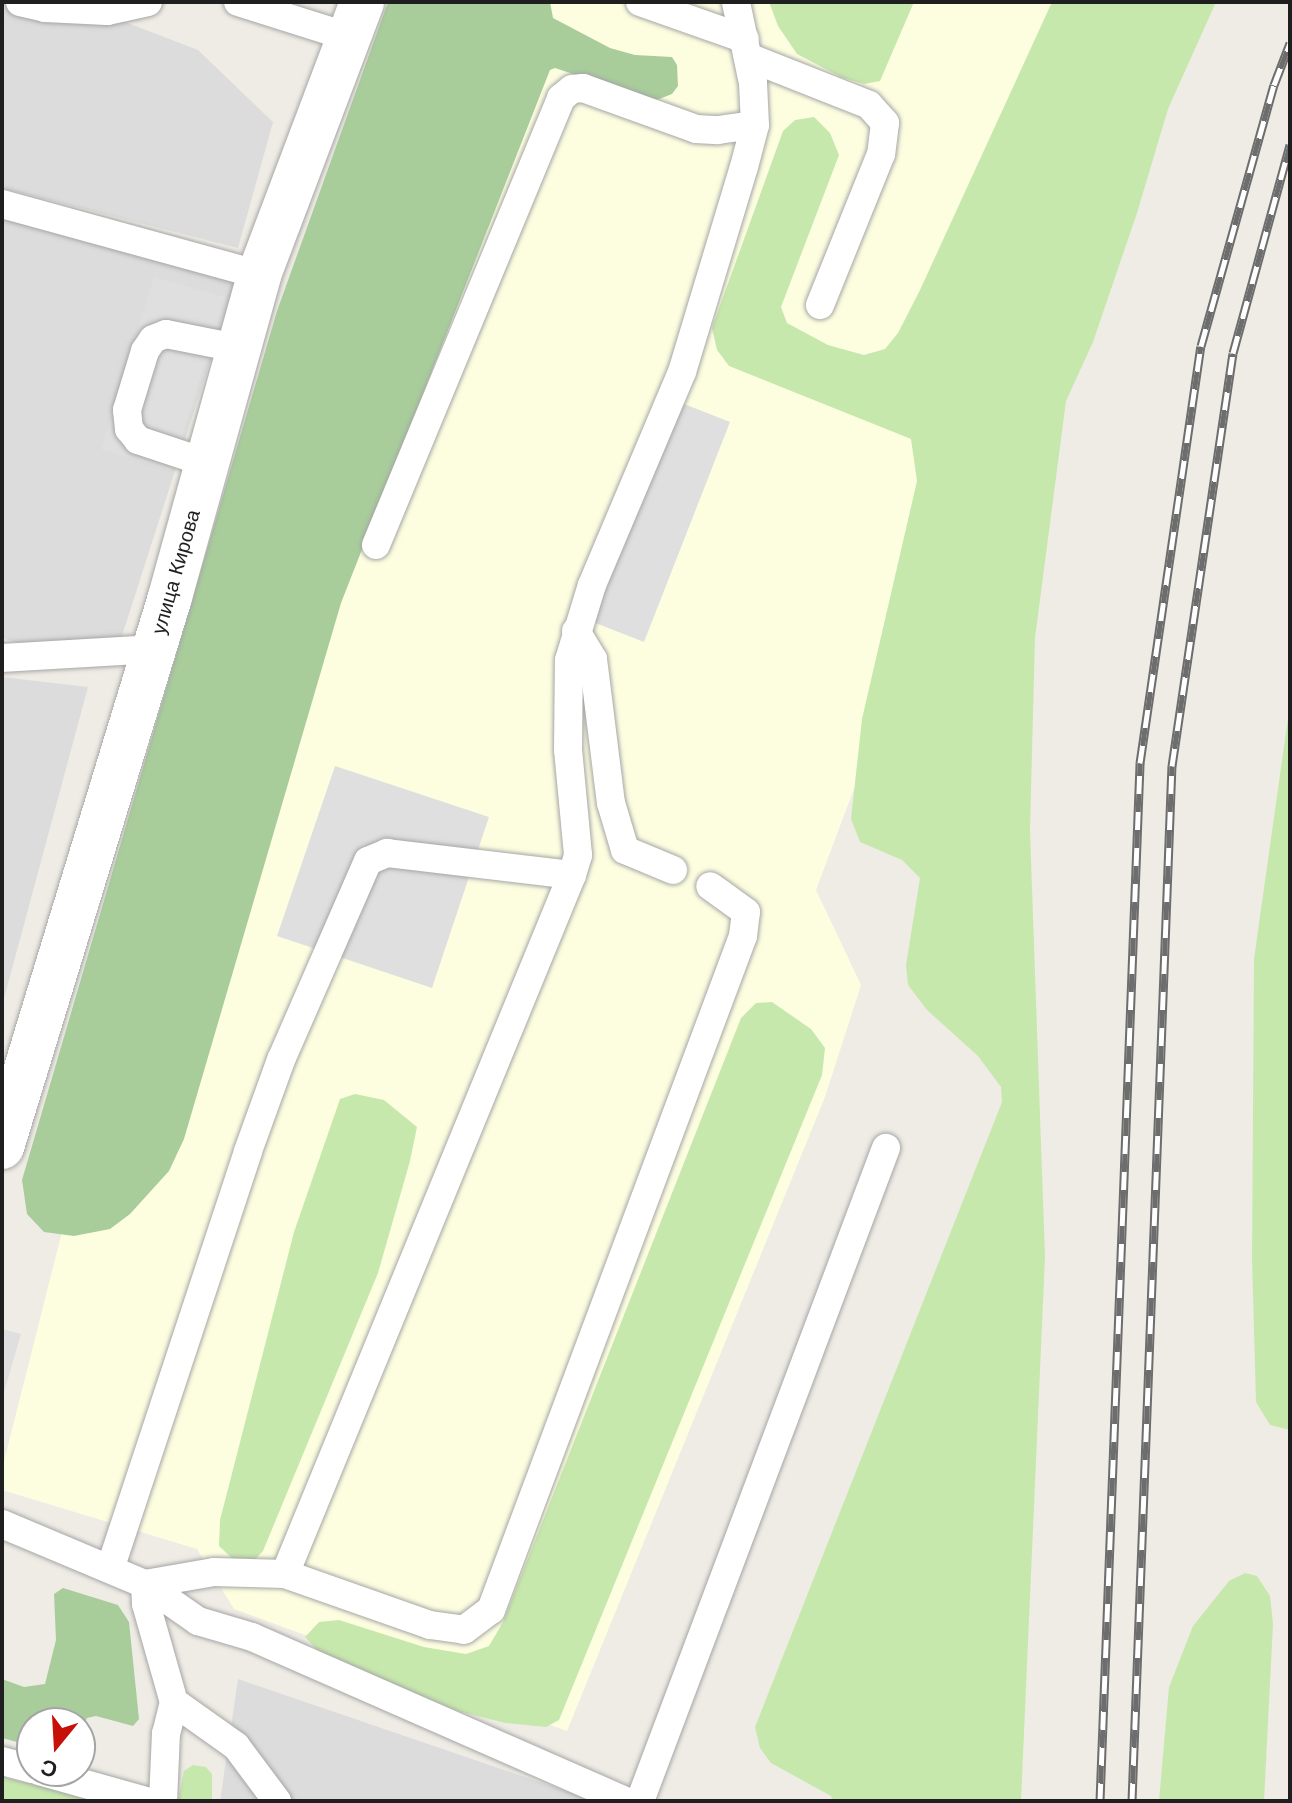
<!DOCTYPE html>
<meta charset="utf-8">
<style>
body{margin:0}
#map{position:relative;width:1292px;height:1803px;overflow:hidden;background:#efece5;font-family:"Work Sans",sans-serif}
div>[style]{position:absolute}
.residential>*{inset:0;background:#dddcdc}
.education>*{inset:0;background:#fdfee0}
.grass>*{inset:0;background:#c7e8ad}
.forest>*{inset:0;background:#a8cd9b}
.parking>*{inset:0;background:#dfdfdf}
.roads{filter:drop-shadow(0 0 2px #a6a6a6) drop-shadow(0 0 2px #a6a6a6)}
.service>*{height:28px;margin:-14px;padding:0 14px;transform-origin:14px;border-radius:14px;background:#fff}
.tertiary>*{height:44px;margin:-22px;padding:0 22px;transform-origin:22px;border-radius:22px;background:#fff}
.rail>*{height:9px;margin-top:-4.5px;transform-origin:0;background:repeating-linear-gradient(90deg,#fff 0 18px,#6d6d6d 0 36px);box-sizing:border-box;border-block:2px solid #6d6d6d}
span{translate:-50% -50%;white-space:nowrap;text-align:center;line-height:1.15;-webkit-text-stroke:6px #fff;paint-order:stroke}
.street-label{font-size:20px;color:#1f1f1f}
.frame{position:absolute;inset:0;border:4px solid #1f1f1f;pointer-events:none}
.north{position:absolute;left:16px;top:1707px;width:80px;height:80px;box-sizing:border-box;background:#fff;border:2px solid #a5a5a5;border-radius:50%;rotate:198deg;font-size:22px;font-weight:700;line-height:32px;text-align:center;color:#1f1f1f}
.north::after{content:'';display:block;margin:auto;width:28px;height:36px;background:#c71007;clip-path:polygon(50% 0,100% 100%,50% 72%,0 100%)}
</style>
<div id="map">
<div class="residential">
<div style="clip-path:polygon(2px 2px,73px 2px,198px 50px,273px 122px,238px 248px,2px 188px)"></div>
<div style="clip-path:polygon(2px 217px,237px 278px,119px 645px,32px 647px,2px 638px)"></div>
<div style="clip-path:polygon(2px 677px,88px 687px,2px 1006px)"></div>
<div style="clip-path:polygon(238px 1679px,595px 1801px,220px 1801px)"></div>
</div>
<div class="education">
<div style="clip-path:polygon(446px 2px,1082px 2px,888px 698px,816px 890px,861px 985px,825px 1097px,567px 1731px,234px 1609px,197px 1549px,2px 1490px,2px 1469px,62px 1232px)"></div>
</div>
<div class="grass">
<div style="clip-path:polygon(769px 2px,914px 2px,880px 81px,864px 84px,841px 77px,797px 54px,778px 26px)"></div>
<div style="clip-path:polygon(1052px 2px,1216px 2px,1168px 109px,1137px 213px,1093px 342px,1066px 401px,1035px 638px,1030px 830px,1045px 1257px,1021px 1801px,833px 1801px,831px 1796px,771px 1763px,760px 1748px,755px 1727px,1002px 1102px,1001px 1087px,978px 1056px,927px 1010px,908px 985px,906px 965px,920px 878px,902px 860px,860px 842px,851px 819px,862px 719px,917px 481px,911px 439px,729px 366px,717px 350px,712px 328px,783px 131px,795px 120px,814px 117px,830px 133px,839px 155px,781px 307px,787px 323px,828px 345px,864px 355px,885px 349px,898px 333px,920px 290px)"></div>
<div style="clip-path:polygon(1290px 704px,1290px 1430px,1270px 1425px,1256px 1402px,1252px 1260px,1254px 959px)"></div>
<div style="clip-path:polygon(772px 1002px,811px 1029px,825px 1048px,822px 1075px,559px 1720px,546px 1727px,505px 1723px,458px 1711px,321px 1654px,305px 1637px,319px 1622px,339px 1620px,424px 1647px,466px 1654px,489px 1646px,503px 1622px,741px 1018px,756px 1003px)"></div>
<div style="clip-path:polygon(355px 1094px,384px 1100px,417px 1127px,410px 1161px,378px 1273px,263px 1551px,251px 1564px,237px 1563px,219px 1546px,220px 1520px,294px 1232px,340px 1099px)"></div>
<div style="clip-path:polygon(1245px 1573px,1257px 1576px,1270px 1596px,1273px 1624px,1264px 1801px,1159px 1801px,1169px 1687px,1193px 1626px,1229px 1581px)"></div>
<div style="clip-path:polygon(193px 1765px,206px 1767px,212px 1774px,212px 1801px,178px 1801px,184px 1771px)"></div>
<div style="clip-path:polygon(2px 1777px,85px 1797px,95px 1801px,2px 1801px)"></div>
</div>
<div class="forest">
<div style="clip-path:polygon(388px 2px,550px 2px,553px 18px,610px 48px,635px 55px,672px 57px,677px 65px,678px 86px,672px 94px,654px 101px,555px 68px,550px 70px,341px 603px,184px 1139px,169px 1171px,130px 1214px,110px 1229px,74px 1236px,44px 1232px,27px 1214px,22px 1180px,277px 311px)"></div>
<div style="clip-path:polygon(63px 1588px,118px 1605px,129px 1622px,139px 1719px,133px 1726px,96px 1716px,87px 1718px,80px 1737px,80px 1723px,32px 1723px,32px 1746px,2px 1738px,2px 1679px,24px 1687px,45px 1684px,56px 1640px,54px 1594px)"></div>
</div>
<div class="parking">
<div style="clip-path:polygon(154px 277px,225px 297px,171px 471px,101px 449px)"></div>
<div style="clip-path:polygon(679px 402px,730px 422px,644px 642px,593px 622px)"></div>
<div style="clip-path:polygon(335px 766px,489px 817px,432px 988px,277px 936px)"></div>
<div style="clip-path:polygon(2px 1329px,21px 1334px,2px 1399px)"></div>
</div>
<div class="roads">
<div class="service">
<div style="left:20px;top:2px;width:26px;rotate:13deg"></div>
<div style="left:45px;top:8px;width:62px;rotate:2.8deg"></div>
<div style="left:107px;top:11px;width:42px;rotate:-12.4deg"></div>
<div style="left:238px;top:2px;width:116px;rotate:17.5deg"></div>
<div style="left:640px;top:2px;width:111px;rotate:19.4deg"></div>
<div style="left:748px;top:57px;width:130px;rotate:21.6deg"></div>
<div style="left:869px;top:105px;width:24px;rotate:48deg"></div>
<div style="left:885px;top:123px;width:31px;rotate:97deg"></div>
<div style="left:881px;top:154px;width:163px;rotate:112deg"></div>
<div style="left:2px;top:204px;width:267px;rotate:15.4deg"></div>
<div style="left:207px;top:463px;width:73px;rotate:-161.6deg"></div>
<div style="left:138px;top:440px;width:14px;rotate:-129deg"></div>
<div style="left:129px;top:429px;width:19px;rotate:-96deg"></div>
<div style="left:127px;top:410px;width:62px;rotate:-73deg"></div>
<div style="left:145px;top:351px;width:14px;rotate:-56deg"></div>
<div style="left:153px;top:339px;width:14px;rotate:-21deg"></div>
<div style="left:166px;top:334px;width:72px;rotate:11.2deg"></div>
<div style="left:376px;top:545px;width:484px;rotate:-67.5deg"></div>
<div style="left:561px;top:98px;width:14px;rotate:-39deg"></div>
<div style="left:572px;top:89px;width:11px;rotate:-5deg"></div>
<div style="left:583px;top:88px;width:120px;rotate:19.9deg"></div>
<div style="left:696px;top:129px;width:22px;rotate:3deg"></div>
<div style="left:718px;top:130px;width:37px;rotate:-8deg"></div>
<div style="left:576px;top:631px;width:33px;rotate:59deg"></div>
<div style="left:593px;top:659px;width:145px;rotate:82.9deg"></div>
<div style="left:611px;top:803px;width:49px;rotate:73.4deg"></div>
<div style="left:625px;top:850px;width:52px;rotate:22.6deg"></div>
<div style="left:2px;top:658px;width:152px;rotate:-3.4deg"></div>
<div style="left:2px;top:1524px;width:155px;rotate:22.8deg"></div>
<div style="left:145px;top:1584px;width:65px;rotate:34.9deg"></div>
<div style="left:198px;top:1621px;width:56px;rotate:16.5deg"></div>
<div style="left:252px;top:1637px;width:408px;rotate:23.7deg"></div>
<div style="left:110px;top:1569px;width:440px;rotate:-71.7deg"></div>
<div style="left:248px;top:1151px;width:97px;rotate:-70.1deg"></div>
<div style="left:281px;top:1060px;width:217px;rotate:-66.4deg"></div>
<div style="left:368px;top:861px;width:21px;rotate:-23deg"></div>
<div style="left:387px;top:853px;width:186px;rotate:6.8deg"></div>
<div style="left:285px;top:1574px;width:154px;rotate:19.4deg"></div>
<div style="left:430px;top:1625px;width:34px;rotate:8deg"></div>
<div style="left:464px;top:1630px;width:34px;rotate:-37deg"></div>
<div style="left:491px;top:1610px;width:720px;rotate:-69.5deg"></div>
<div style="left:743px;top:936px;width:24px;rotate:-83deg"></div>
<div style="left:746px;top:912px;width:44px;rotate:-144.2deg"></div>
<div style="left:145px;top:1584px;width:70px;rotate:-9.9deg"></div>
<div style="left:214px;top:1572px;width:71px;rotate:1.6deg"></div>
<div style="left:285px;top:1574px;width:756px;rotate:-67.68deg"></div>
<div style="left:572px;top:875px;width:21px;rotate:-73deg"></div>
<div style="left:578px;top:855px;width:105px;rotate:-95.4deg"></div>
<div style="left:568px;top:750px;width:90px;rotate:-89.4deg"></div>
<div style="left:569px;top:660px;width:78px;rotate:-73deg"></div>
<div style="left:592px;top:585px;width:231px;rotate:-67.1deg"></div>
<div style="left:682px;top:372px;width:214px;rotate:-73.2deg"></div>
<div style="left:744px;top:167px;width:43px;rotate:-75.3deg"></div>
<div style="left:755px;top:125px;width:42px;rotate:-92.7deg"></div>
<div style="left:753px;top:83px;width:83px;rotate:-101.9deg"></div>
<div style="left:145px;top:1584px;width:20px;rotate:87deg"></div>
<div style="left:146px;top:1604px;width:102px;rotate:74.1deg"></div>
<div style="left:174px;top:1702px;width:32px;rotate:104deg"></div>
<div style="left:166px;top:1733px;width:68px;rotate:92.5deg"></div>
<div style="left:174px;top:1702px;width:76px;rotate:35.4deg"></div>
<div style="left:236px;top:1746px;width:69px;rotate:53.3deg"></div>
<div style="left:2px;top:1761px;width:31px;rotate:15deg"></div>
<div style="left:39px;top:1771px;width:111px;rotate:15.7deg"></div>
<div style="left:640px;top:1801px;width:698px;rotate:-69.36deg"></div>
</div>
<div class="tertiary">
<div style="left:2px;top:1147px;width:575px;rotate:-73.01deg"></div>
<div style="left:170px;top:597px;width:334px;rotate:-74.5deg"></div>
<div style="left:259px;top:275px;width:292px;rotate:-69.3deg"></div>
</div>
</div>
<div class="rail">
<div style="left:1100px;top:1801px;width:1039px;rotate:-87.79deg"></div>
<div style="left:1140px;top:763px;width:421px;rotate:-81.7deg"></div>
<div style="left:1201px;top:346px;width:271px;rotate:-74.4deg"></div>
<div style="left:1274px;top:85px;width:45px;rotate:-69.1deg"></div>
<div style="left:1132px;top:1801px;width:1036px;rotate:-87.79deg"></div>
<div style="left:1172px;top:766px;width:417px;rotate:-81.6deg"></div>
<div style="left:1233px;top:353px;width:216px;rotate:-74.7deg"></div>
</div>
<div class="street-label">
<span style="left:176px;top:572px;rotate:-74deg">улица Кирова</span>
</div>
<div class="frame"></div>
<div class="north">С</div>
</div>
